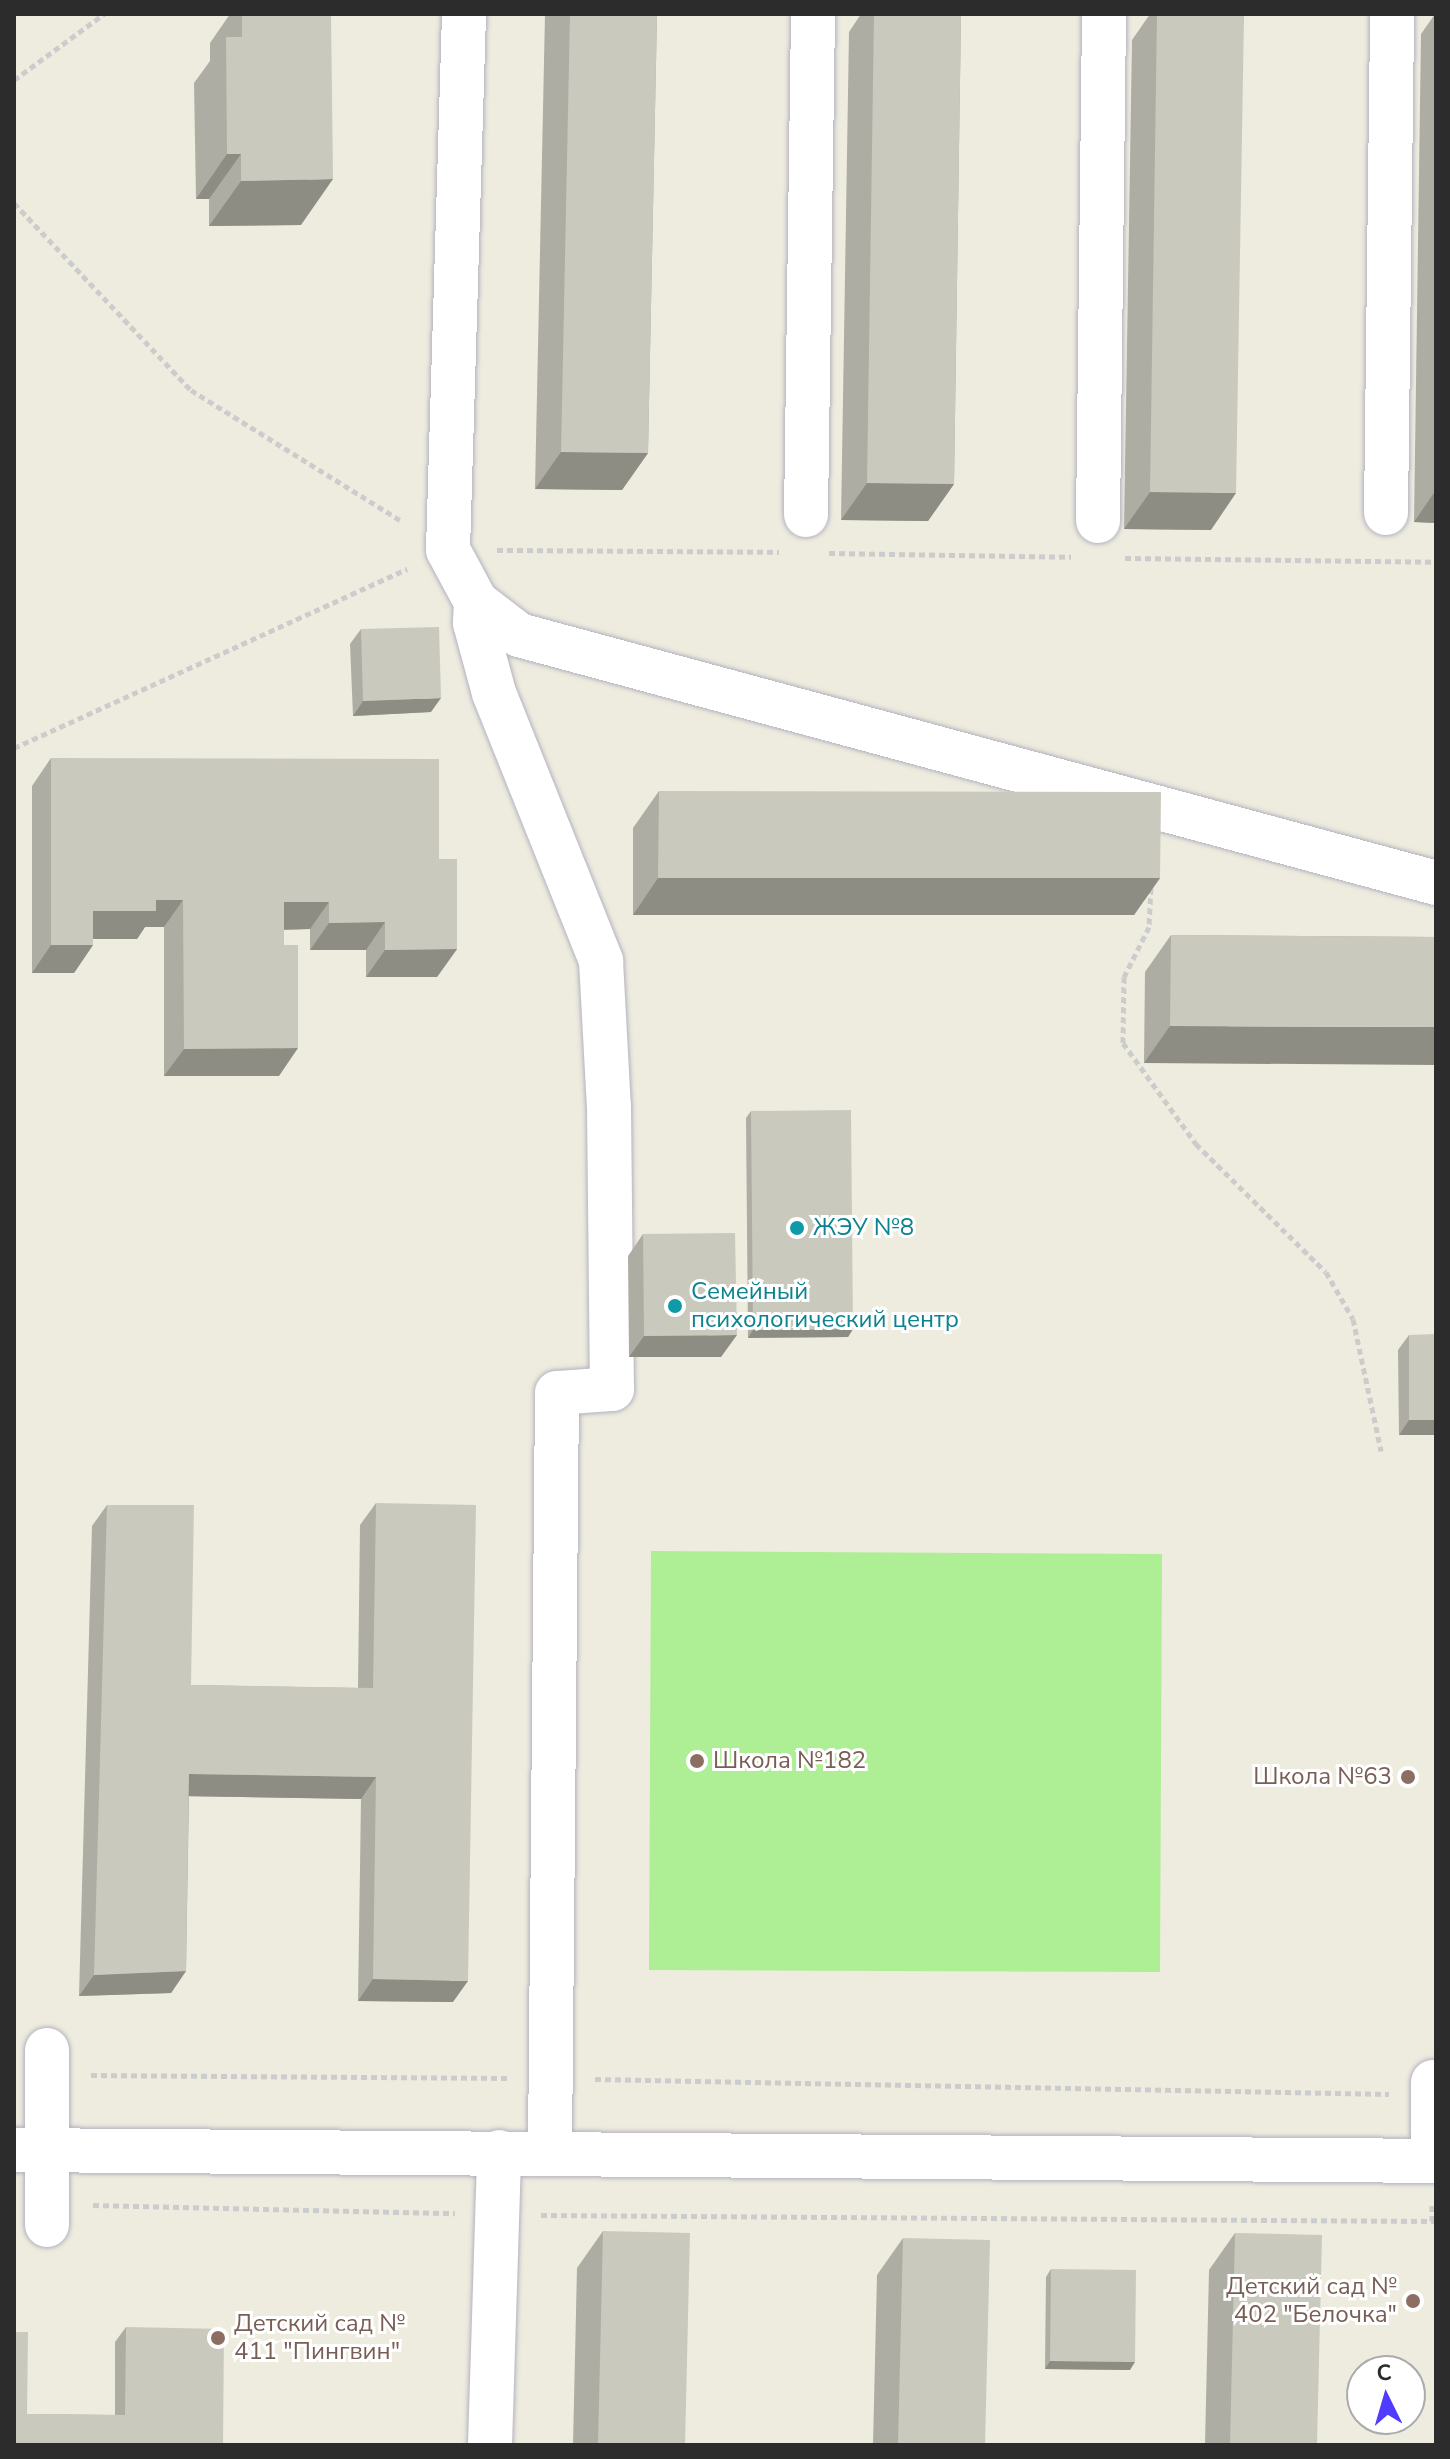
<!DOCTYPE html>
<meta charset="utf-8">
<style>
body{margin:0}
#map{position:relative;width:1450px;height:2459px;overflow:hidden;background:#eeecde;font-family:"Nunito Sans",sans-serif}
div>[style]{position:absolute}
.pitch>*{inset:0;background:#aeee95}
.path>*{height:5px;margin-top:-2.5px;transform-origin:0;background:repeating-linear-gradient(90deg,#ccc 0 6px,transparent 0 10px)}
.roads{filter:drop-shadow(0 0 2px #b3b2c0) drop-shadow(0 0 2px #b3b2c0)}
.minor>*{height:44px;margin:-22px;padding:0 22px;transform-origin:22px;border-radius:22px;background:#fff}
.wall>*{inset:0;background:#adada3}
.shaded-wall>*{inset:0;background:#8d8d84}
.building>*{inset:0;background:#c9c9bd}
.dots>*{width:22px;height:22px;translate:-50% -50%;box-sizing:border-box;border:4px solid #fff;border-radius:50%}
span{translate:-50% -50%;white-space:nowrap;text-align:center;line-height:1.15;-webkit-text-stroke:6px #fff;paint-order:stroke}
.culture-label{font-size:24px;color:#0d838f}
.left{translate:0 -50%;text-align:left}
.education-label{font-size:24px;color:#785e54}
.right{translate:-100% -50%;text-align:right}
.frame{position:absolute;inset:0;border:16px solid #2c2c2c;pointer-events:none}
.north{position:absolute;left:1346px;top:2355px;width:80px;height:80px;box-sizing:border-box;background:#fff;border:2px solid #ababab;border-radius:50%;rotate:355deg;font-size:22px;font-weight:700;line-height:32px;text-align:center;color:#2c2c2c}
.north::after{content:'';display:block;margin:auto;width:28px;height:36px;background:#503bff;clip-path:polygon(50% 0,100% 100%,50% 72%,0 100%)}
</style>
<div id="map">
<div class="pitch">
<div style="clip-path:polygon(651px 1551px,1162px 1554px,1160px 1972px,649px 1970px)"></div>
</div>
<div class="path">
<div style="left:14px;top:80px;width:112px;rotate:-36.3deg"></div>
<div style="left:14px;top:203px;width:257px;rotate:46.6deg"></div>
<div style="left:191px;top:390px;width:250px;rotate:31.9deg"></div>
<div style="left:497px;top:550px;width:282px;rotate:0.4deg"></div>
<div style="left:829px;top:553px;width:242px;rotate:0.9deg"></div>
<div style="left:1125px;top:558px;width:311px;rotate:0.7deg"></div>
<div style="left:14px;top:748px;width:432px;rotate:-24.5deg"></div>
<div style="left:1151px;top:888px;width:39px;rotate:93deg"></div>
<div style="left:1149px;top:927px;width:56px;rotate:116.6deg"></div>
<div style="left:1124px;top:977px;width:66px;rotate:90.9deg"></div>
<div style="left:1123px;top:1043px;width:125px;rotate:54.1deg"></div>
<div style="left:1196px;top:1144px;width:182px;rotate:44.6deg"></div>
<div style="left:1326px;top:1272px;width:54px;rotate:60.1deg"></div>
<div style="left:1353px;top:1319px;width:135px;rotate:78deg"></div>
<div style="left:91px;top:2075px;width:418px;rotate:0.4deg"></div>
<div style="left:595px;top:2079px;width:794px;rotate:1.08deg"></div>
<div style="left:93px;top:2205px;width:362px;rotate:1.3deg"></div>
<div style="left:1432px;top:2205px;width:16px;rotate:90deg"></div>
<div style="left:1432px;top:2221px;width:4px"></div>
<div style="left:541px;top:2215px;width:891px;rotate:0.39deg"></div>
</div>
<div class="roads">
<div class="minor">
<div style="left:464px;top:14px;width:536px;rotate:91.71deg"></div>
<div style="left:448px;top:550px;width:59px;rotate:61.7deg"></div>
<div style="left:476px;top:602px;width:54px;rotate:37.5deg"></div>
<div style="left:519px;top:635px;width:950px;rotate:15.13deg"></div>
<div style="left:1386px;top:513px;width:499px;rotate:-89.3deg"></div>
<div style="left:806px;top:515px;width:501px;rotate:-89.2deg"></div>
<div style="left:1098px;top:521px;width:507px;rotate:-89.32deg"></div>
<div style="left:476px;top:602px;width:21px;rotate:93deg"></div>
<div style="left:475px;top:623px;width:73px;rotate:74.8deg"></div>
<div style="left:494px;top:693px;width:289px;rotate:68.2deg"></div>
<div style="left:601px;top:961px;width:146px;rotate:86.9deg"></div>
<div style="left:609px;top:1107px;width:282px;rotate:89.4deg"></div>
<div style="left:612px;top:1389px;width:55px;rotate:175.8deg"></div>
<div style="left:557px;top:1393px;width:759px;rotate:90.53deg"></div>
<div style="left:47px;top:2050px;width:175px;rotate:90deg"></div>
<div style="left:14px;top:2150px;width:1422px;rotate:0.44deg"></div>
<div style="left:1433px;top:2161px;width:79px;rotate:-90deg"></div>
<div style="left:490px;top:2445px;width:293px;rotate:-88.2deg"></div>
</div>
</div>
<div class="wall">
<div style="clip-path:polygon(230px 14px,331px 14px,301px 225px,209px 226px,209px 199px,196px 199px,194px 83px,210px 61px,210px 43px)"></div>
<div style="clip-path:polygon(545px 14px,657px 14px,648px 453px,622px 490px,535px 489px)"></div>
<div style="clip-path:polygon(861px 14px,961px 14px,954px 484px,928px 521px,841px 520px,849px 32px)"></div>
<div style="clip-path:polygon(1150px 14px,1244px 14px,1211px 530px,1124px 529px,1132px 40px)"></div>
<div style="clip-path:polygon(1435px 14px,1436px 523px,1414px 522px,1421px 34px)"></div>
<div style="clip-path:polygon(361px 629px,431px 712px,353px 716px,350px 644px)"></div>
<div style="clip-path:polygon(51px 758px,439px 859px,457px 949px,437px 977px,366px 977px,366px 950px,310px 950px,310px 929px,284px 930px,279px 1076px,164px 1076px,164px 927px,145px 927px,137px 939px,93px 939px,93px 945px,74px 973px,32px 973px,32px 786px)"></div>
<div style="clip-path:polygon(659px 791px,1160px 878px,1134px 915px,633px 915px,633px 828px)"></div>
<div style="clip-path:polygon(1171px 935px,1436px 937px,1144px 1063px,1145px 972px)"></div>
<div style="clip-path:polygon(751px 1111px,853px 1329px,848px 1337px,748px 1338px,746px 1118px)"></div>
<div style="clip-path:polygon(643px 1234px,721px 1357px,629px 1357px,628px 1256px)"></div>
<div style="clip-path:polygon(1409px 1335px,1436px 1435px,1399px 1435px,1398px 1350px)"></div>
<div style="clip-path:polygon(376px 1503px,453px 2002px,358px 2001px,361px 1799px,189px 1796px,186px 1971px,171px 1993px,79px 1996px,92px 1526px,107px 1505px,191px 1685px,358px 1688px,360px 1525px)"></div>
<div style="clip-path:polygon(603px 2231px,685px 2445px,573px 2445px,577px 2268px)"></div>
<div style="clip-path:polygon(1235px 2233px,1317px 2445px,1205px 2445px,1209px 2270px)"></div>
<div style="clip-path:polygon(903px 2238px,985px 2445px,873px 2445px,877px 2275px)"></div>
<div style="clip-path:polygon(1051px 2269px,1130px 2370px,1045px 2369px,1046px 2277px)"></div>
<div style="clip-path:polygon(126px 2327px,223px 2445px,27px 2414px,115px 2415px,115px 2342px)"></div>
</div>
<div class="shaded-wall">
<div style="clip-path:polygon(227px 154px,241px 154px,209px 199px,196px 199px)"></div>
<div style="clip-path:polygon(333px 179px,301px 225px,209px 226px,241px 181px)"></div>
<div style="clip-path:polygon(561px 452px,648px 453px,622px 490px,535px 489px)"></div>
<div style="clip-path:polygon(867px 483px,954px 484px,928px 521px,841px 520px)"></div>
<div style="clip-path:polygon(1436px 490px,1436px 523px,1414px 522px)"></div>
<div style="clip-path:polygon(1150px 492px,1236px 493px,1211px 530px,1124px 529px)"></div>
<div style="clip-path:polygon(441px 698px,431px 712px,353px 716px,363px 701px)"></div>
<div style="clip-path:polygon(658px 878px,1160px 878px,1134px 915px,633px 915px)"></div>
<div style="clip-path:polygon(156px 900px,183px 900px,164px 927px,145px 927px,137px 939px,74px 939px,93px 911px)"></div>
<div style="clip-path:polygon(284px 902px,329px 902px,310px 929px,265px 930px)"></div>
<div style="clip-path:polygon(385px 922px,366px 950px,310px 950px,329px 923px)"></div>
<div style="clip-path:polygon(51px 945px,93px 945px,74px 973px,32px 973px)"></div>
<div style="clip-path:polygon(457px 949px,437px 977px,366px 977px,385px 950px)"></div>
<div style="clip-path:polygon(1170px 1026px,1436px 1027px,1436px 1065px,1144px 1063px)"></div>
<div style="clip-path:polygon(298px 1048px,279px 1076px,164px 1076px,184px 1049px)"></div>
<div style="clip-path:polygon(853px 1329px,848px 1337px,748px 1338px,753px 1330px)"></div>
<div style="clip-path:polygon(737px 1335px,721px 1357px,629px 1357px,644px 1336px)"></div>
<div style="clip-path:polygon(1409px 1420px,1436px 1420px,1436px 1435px,1399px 1435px)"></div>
<div style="clip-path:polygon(189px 1774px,376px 1777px,361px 1799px,174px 1796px)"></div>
<div style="clip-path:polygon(186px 1971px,171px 1993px,79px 1996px,94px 1975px)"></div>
<div style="clip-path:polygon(373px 1979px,468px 1981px,453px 2002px,358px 2001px)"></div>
<div style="clip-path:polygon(1050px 2361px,1135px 2362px,1130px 2370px,1045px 2369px)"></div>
</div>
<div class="building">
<div style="clip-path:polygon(242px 14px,331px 14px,333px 179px,241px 181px,241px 154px,227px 154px,226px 37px,242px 37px)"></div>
<div style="clip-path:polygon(570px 14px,657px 14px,648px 453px,561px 452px)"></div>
<div style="clip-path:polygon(874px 14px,961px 14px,954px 484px,867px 483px)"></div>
<div style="clip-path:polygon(1157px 14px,1244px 14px,1236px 493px,1150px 492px)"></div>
<div style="clip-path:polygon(439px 627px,441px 698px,363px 701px,361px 629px)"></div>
<div style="clip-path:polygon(51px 758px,439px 759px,439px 859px,457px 859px,457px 949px,385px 950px,385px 922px,329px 923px,329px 902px,284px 902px,284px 945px,298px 945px,298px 1048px,184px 1049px,183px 900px,156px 900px,156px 911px,93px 911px,93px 945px,51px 945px)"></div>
<div style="clip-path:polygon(659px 791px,1161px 792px,1160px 878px,658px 878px)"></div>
<div style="clip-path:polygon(1171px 935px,1436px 937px,1436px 1027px,1170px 1026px)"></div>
<div style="clip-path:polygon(851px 1110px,853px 1329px,753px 1330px,751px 1111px)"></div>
<div style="clip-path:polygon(735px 1233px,737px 1335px,644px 1336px,643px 1234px)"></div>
<div style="clip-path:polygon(1436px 1334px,1436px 1420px,1409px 1420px,1409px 1335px)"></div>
<div style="clip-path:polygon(376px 1503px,476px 1505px,468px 1981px,373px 1979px,376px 1777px,189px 1774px,186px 1971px,94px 1975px,107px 1505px,194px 1505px,191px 1685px,373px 1688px)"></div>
<div style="clip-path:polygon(603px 2231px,690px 2233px,685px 2445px,598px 2445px)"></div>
<div style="clip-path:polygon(1235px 2233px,1322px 2235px,1317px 2445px,1230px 2445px)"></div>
<div style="clip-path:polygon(903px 2238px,990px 2240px,985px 2445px,898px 2445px)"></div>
<div style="clip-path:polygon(1051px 2269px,1136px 2270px,1135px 2362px,1050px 2361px)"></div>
<div style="clip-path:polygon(126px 2327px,224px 2329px,223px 2445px,14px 2445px,14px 2332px,28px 2332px,27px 2414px,125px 2415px)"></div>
</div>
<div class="dots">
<div style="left:797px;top:1228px;background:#0f9aa8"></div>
<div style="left:675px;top:1306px;background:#0f9aa8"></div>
<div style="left:697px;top:1761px;background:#8d6e63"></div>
<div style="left:1408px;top:1777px;background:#8d6e63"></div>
<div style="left:1413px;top:2301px;background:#8d6e63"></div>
<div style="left:218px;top:2338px;background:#8d6e63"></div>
</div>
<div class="culture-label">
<span class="left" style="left:813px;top:1228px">ЖЭУ №8</span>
<span class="left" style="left:691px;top:1306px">Семейный<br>психологический центр</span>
</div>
<div class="education-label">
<span class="left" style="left:713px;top:1761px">Школа №182</span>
<span class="right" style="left:1392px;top:1777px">Школа №63</span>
<span class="right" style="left:1397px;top:2301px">Детский сад №<br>402 "Белочка"</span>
<span class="left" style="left:234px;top:2338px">Детский сад №<br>411 "Пингвин"</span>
</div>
<div class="frame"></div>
<div class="north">С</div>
</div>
